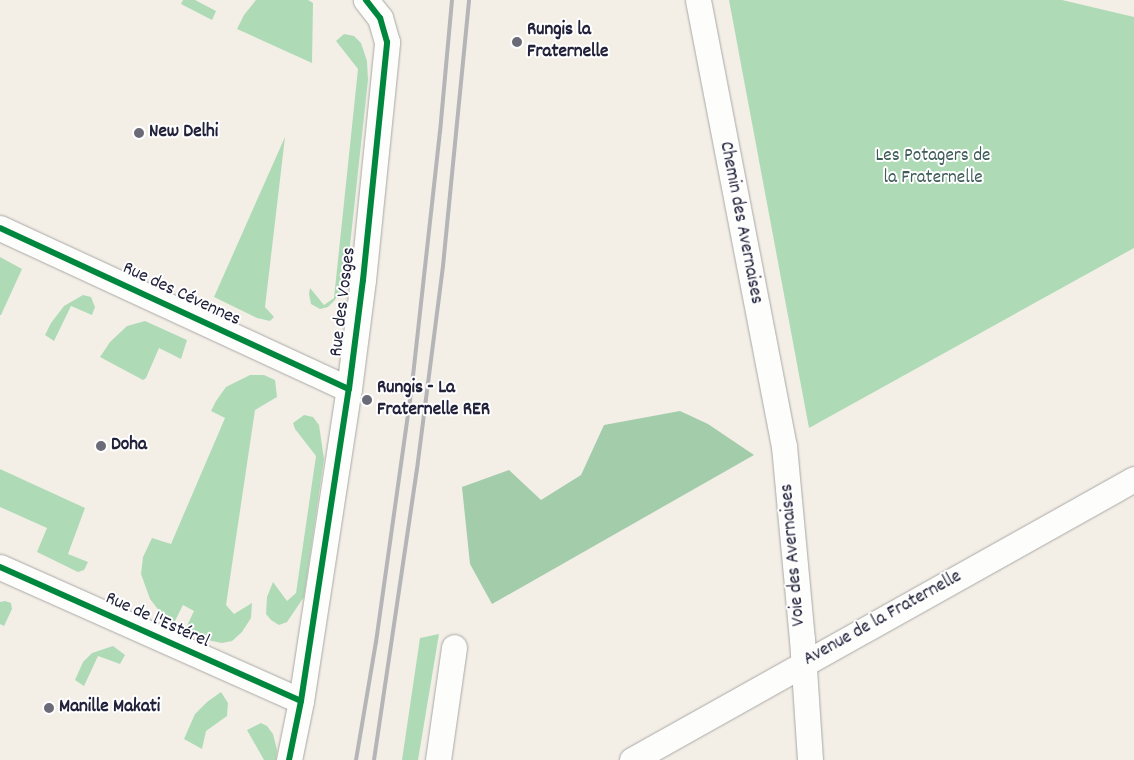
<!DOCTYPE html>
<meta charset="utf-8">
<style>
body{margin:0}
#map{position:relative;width:1134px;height:760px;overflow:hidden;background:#f3efe7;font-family:Dekko,sans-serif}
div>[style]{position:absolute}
.green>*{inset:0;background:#aedbb6}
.forest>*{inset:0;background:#a2ccaa}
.roads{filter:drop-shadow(0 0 1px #aaa8a6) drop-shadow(0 0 1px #aaa8a6)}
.street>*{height:25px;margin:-12.5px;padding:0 12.5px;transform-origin:12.5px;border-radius:12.5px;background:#fdfdfb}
.rail>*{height:4px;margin:-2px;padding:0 2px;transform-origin:2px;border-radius:2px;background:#b5b4b7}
.cycleway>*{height:6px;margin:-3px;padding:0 3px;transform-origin:3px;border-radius:3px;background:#00873e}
.dots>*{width:14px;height:14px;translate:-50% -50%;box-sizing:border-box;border:2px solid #fff;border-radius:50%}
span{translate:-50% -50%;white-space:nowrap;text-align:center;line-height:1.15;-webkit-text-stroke:4px #fff;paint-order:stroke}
.poi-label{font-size:19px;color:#22223b;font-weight:700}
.left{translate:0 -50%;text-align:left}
.park-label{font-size:19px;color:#3f5d58}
.street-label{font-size:19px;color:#22223b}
</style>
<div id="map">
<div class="green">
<div style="clip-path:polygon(183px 0,195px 0,216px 11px,212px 20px,181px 4px)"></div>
<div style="clip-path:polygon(256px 0,308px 0,313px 3px,312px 63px,237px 29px,244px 15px)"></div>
<div style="clip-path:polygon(729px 0,1062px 0,1134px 17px,1134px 248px,809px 428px)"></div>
<div style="clip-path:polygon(344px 34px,354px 36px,361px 43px,367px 61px,368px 80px,347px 273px,341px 291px,334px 301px,328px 307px,320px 309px,311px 304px,309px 294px,310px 288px,324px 305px,334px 298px,358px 69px,336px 41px)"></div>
<div style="clip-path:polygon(285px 137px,265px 307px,274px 317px,270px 321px,257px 318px,214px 297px)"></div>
<div style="clip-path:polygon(0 257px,22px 269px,1px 315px,0 315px)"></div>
<div style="clip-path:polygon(83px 295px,91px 297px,95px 307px,92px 315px,71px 306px,54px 341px,45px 335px,51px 323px,64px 306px)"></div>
<div style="clip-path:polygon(145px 321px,187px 340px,181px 359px,159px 348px,146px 378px,143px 380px,100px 357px,110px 342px,127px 326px)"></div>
<div style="clip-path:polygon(250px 375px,264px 375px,275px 380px,277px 397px,255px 410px,226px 605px,234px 614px,252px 603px,251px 618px,242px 632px,232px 641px,222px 643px,207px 640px,186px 628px,194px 611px,183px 605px,174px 623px,164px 617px,150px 599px,141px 574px,143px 557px,152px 538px,171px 544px,225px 418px,211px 411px,216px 401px,226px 387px)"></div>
<div style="clip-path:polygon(304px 415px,313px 417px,319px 425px,324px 459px,304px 597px,287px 622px,279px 625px,271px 620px,266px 614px,267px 597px,273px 582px,287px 601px,296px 593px,316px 456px,295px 429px,293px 423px)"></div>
<div style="clip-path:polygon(0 469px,85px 508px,68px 554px,88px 562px,84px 570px,78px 572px,37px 552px,47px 528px,0 507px)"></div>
<div style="clip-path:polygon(5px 601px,11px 603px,12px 609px,4px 626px,0 624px,0 602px)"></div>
<div style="clip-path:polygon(439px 634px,418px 760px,402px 760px,420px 638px)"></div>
<div style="clip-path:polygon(113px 646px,125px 655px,120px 664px,98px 656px,84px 686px,75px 680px,83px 662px,92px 653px)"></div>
<div style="clip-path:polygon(221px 692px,228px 703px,227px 716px,206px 731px,202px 749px,184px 739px,195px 714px,207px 702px)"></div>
<div style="clip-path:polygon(261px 723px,267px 726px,273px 734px,277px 750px,276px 760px,264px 760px,247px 730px)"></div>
</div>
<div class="forest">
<div style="clip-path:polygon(680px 411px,708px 424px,754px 455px,492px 604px,470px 564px,462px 487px,509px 470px,541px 500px,581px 475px,604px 425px)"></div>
</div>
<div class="roads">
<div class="street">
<div style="left:698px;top:0;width:454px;rotate:79.1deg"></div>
<div style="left:784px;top:446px;width:194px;rotate:84.7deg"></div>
<div style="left:802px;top:639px;width:121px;rotate:86.2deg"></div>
<div style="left:0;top:228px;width:384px;rotate:24.8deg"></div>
<div style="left:0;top:567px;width:329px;rotate:24deg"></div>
<div style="left:289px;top:760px;width:60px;rotate:-78.5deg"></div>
<div style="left:301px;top:701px;width:316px;rotate:-81.3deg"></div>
<div style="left:349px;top:389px;width:110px;rotate:-82.7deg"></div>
<div style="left:363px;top:280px;width:239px;rotate:-84.2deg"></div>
<div style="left:387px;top:42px;width:25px;rotate:-106deg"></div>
<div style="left:380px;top:18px;width:23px;rotate:-128deg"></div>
<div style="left:438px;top:760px;width:114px;rotate:-81.9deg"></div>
<div style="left:632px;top:760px;width:575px;rotate:-29.24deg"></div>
</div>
</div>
<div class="rail">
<div style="left:356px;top:760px;width:120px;rotate:-80.4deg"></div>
<div style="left:376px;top:642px;width:250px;rotate:-82deg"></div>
<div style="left:411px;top:394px;width:264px;rotate:-83.7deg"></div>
<div style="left:440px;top:132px;width:133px;rotate:-84.8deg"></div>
<div style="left:374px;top:760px;width:294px;rotate:-81.6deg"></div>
<div style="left:417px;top:469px;width:205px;rotate:-82.7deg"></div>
<div style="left:443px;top:266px;width:267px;rotate:-84.4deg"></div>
</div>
<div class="cycleway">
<div style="left:0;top:228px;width:384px;rotate:24.8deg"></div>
<div style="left:0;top:567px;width:329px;rotate:24deg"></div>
<div style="left:289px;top:760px;width:60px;rotate:-78.5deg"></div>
<div style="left:301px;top:701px;width:316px;rotate:-81.3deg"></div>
<div style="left:349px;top:389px;width:110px;rotate:-82.7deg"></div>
<div style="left:363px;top:280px;width:239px;rotate:-84.2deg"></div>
<div style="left:387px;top:42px;width:25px;rotate:-106deg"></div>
<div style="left:380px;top:18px;width:23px;rotate:-128deg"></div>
</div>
<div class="dots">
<div style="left:517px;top:42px;background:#6b6a77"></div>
<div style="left:139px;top:133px;background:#6b6a77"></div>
<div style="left:367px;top:400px;background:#6b6a77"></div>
<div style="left:101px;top:446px;background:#6b6a77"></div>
<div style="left:49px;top:708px;background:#6b6a77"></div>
</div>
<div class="poi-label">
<span class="left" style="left:527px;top:42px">Rungis la<br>Fraternelle</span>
<span class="left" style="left:149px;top:133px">New Delhi</span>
<span class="left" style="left:377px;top:400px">Rungis - La<br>Fraternelle RER</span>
<span class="left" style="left:111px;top:446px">Doha</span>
<span class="left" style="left:59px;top:708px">Manille Makati</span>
</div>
<div class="park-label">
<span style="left:933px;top:168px">Les Potagers de<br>la Fraternelle</span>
</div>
<div class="street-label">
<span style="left:740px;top:223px;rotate:79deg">Chemin des Avernaises</span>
<span style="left:181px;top:295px;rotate:25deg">Rue des Cévennes</span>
<span style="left:344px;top:302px;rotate:-83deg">Rue des Vosges</span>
<span style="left:794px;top:555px;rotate:-95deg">Voie des Avernaises</span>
<span style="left:883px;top:619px;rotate:-29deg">Avenue de la Fraternelle</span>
<span style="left:157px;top:621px;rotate:24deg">Rue de l'Estérel</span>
</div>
</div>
